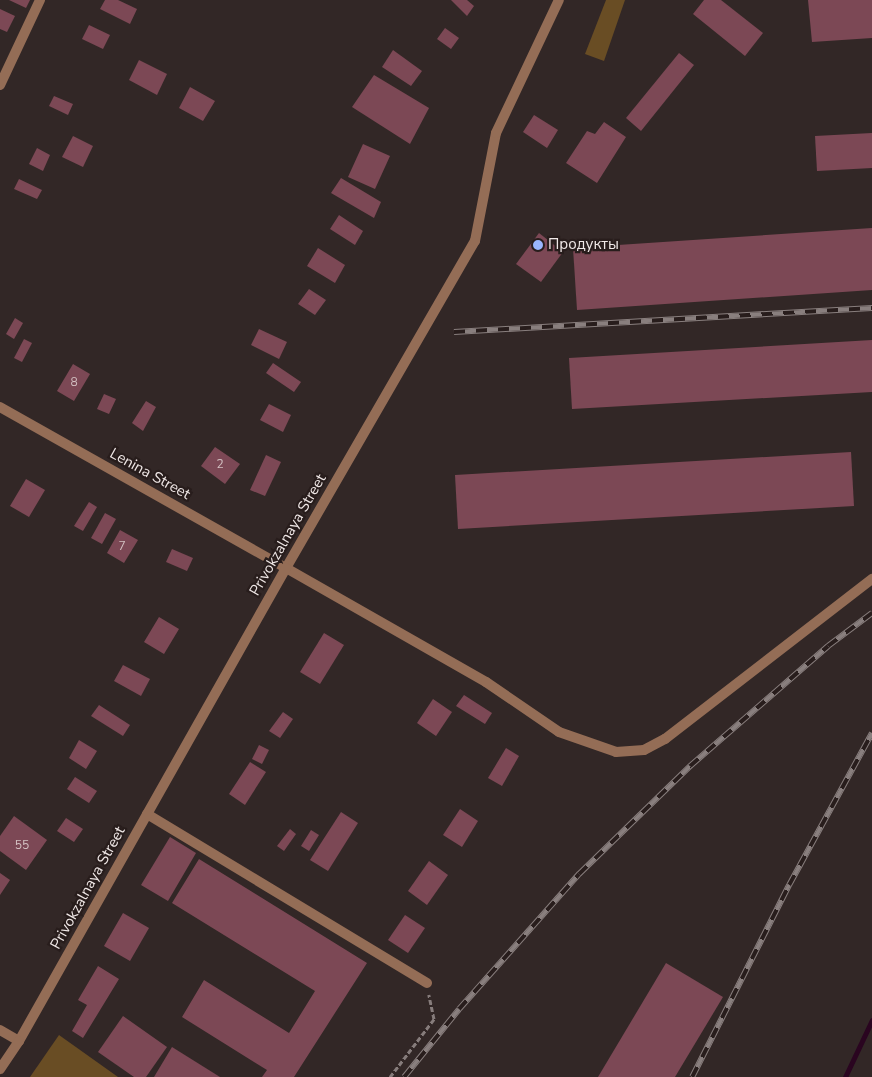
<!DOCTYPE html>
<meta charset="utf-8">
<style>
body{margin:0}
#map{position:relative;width:872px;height:1077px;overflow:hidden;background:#322726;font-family:"Nunito Sans",sans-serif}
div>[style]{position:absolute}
.green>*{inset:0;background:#694d24}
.stream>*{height:5px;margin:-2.5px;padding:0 2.5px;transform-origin:2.5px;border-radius:2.5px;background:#2a0520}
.building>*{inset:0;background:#7c4855}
.path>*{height:3px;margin-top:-1.5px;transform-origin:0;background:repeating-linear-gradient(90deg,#867c7b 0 5px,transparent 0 7.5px)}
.service>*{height:10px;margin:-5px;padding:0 5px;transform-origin:5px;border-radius:5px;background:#946d56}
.minor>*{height:10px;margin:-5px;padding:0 5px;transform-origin:5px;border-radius:5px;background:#946d56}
.tertiary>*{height:10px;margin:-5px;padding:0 5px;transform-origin:5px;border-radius:5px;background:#946d56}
.rail>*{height:5.5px;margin-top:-2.75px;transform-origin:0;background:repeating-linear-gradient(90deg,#281d1c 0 11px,#897f7e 0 22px);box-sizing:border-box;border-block:1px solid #897f7e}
.dots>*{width:14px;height:14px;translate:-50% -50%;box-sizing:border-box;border:2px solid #281d1c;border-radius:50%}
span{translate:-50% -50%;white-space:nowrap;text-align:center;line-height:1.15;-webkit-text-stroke:4.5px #281d1c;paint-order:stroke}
.number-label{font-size:12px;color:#d3c0c2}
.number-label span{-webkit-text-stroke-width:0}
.poi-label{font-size:15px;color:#f0e8e7}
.left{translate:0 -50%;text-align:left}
.street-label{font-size:15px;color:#f0e8e7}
</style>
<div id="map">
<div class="green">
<div style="clip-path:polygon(606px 0,625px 0,604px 61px,585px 54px)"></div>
<div style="clip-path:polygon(59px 1035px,118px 1077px,30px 1077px)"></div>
</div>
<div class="stream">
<div style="left:845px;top:1077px;width:63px;rotate:-64.7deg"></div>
</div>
<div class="building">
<div style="clip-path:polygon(9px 0,30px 0,26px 8px)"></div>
<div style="clip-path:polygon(105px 0,118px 0,137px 9px,130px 24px,100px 9px)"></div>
<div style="clip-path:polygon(451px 0,467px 0,474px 6px,467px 16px)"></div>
<div style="clip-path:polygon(704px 0,721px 0,763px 33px,745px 56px,693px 14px)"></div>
<div style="clip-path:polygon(808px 0,872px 0,872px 38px,812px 42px)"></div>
<div style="clip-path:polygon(0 9px,15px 16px,7px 32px,0 29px)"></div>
<div style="clip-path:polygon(89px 25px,110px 35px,103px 49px,82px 39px)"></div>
<div style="clip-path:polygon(445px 28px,459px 38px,451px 49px,437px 39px)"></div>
<div style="clip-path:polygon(393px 50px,422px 71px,411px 86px,382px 67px)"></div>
<div style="clip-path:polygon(679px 53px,694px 65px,641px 131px,626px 118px)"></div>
<div style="clip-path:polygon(139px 60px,167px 74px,157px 95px,129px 80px)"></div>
<div style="clip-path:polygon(374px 75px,429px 108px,410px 144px,352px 107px)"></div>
<div style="clip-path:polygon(190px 87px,215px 101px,203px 121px,179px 108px)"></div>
<div style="clip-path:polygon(54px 96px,73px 104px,68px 115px,49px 106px)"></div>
<div style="clip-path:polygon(534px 115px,558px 130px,547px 148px,523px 132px)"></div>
<div style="clip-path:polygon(604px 122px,626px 137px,597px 183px,566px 163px,587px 131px,595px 134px)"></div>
<div style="clip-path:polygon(872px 133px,872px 168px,817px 171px,815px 136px)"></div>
<div style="clip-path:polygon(73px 136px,93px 146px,83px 167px,62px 157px)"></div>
<div style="clip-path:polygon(363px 144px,390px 156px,375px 189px,348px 177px)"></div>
<div style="clip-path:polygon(37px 148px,50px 155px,43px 171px,29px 164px)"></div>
<div style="clip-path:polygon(341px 178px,381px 202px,374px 218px,331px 193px)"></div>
<div style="clip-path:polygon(19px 179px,42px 190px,37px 199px,14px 189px)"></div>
<div style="clip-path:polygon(339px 215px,363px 231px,355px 245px,330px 229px)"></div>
<div style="clip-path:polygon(872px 228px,872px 290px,577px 310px,573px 248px)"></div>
<div style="clip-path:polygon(539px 233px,563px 252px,541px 282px,516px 264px)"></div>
<div style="clip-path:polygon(318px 248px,345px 265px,335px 283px,307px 266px)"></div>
<div style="clip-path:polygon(309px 289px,326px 300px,315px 315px,298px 304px)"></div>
<div style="clip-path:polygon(15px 318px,23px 323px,14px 339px,6px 334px)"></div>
<div style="clip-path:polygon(259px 329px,287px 342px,279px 359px,251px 345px)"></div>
<div style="clip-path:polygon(24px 339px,32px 343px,22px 362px,14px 358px)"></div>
<div style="clip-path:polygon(872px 340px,872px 392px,572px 409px,569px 358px)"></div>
<div style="clip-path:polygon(273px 363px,301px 382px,294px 392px,266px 373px)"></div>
<div style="clip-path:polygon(73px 364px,90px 374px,74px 401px,57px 391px)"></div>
<div style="clip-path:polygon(104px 394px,116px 399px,109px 414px,97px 409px)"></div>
<div style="clip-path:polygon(146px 401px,156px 407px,143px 431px,132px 423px)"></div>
<div style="clip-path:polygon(269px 404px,291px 415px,283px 432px,260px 420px)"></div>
<div style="clip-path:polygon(215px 447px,240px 464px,225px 484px,201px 466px)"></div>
<div style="clip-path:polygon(851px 452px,854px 506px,458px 529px,455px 475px)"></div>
<div style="clip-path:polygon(266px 455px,281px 462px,265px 496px,250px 490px)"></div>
<div style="clip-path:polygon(26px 479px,45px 490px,29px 517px,10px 506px)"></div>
<div style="clip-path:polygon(89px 502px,97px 507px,83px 531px,74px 526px)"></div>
<div style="clip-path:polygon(105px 513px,116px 519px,102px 544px,91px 538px)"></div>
<div style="clip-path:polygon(120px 530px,138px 540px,124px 563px,107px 553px)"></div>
<div style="clip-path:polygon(172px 549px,193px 558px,187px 571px,166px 562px)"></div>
<div style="clip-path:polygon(159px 617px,179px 629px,164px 654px,144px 642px)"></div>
<div style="clip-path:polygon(324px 633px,344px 645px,320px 684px,300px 672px)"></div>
<div style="clip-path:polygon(123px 665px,150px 679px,141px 696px,114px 681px)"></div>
<div style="clip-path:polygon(464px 695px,492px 713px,485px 724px,456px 706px)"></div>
<div style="clip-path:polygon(433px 699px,452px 712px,436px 736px,417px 723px)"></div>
<div style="clip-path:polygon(99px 705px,130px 725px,123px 736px,91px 716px)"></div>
<div style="clip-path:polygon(283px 712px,293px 719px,280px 738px,269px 731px)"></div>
<div style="clip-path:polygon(79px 740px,97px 751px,86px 769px,69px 758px)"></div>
<div style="clip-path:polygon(259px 745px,269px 750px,262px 764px,252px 759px)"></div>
<div style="clip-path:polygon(506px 748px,519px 756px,502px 786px,488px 778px)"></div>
<div style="clip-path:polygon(250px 762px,266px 772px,245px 805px,229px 794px)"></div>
<div style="clip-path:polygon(75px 777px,97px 791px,89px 803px,67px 789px)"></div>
<div style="clip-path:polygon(460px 809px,478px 821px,462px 847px,443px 835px)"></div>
<div style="clip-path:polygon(341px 812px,358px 823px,328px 871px,310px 860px)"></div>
<div style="clip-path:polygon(14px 816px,47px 840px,26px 870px,0 851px,0 836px)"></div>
<div style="clip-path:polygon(66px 818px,83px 829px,74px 842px,57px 831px)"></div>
<div style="clip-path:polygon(290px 829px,296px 834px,284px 851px,277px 846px)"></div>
<div style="clip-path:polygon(311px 830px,319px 835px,309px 851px,301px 846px)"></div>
<div style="clip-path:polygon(170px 837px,196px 853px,168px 901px,141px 885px)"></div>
<div style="clip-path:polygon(199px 859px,367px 963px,294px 1077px,262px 1077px,267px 1070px,182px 1017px,204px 980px,289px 1033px,315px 991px,172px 903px)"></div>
<div style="clip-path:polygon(429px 861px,448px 875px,427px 905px,408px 891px)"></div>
<div style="clip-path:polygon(0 873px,10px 880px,0 895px)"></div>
<div style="clip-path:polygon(123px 913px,149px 928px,130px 961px,104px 946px)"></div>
<div style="clip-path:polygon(405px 915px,425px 928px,408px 953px,388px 940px)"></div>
<div style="clip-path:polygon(666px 963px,723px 997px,675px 1077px,598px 1077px)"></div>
<div style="clip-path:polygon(98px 966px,119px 979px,83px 1038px,72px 1031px,87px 1005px,78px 1000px)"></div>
<div style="clip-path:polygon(123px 1016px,167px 1047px,146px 1077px,134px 1077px,98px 1052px)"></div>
<div style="clip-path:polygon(172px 1047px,220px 1077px,154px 1077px)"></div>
</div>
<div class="path">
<div style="left:390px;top:1077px;width:73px;rotate:-52.8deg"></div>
<div style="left:434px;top:1019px;width:25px;rotate:-102deg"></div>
</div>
<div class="service">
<div style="left:286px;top:568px;width:230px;rotate:29.7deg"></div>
<div style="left:486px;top:682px;width:88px;rotate:34.4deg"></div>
<div style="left:559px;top:732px;width:60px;rotate:19.3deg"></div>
<div style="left:616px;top:752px;width:28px;rotate:-4deg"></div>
<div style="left:644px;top:750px;width:24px;rotate:-28deg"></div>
<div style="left:665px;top:739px;width:262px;rotate:-37.7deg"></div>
<div style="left:147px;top:814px;width:327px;rotate:31.1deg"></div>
</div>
<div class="minor">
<div style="left:0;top:85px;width:94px;rotate:-64.8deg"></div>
<div style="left:286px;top:568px;width:378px;rotate:-60deg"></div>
<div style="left:475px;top:241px;width:110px;rotate:-79deg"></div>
<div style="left:496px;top:133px;width:147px;rotate:-64.7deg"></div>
<div style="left:0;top:1030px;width:22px;rotate:30deg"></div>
</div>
<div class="tertiary">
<div style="left:0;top:407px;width:328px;rotate:29.4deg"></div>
<div style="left:286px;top:568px;width:543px;rotate:119.44deg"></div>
<div style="left:19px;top:1041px;width:34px;rotate:124deg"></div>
</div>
<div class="rail">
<div style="left:454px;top:332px;width:419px;rotate:-3.3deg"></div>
<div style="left:404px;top:1077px;width:87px;rotate:-51deg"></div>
<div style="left:459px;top:1009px;width:181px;rotate:-48.4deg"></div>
<div style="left:579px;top:874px;width:155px;rotate:-44.2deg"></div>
<div style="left:690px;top:766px;width:183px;rotate:-41deg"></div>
<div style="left:828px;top:646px;width:55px;rotate:-36.9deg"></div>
<div style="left:692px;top:1077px;width:215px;rotate:-63.2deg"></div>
<div style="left:789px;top:885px;width:173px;rotate:-61.4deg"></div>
</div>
<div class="dots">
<div style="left:538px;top:245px;background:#9ab5fd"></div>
</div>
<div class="number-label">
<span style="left:74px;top:383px">8</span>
<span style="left:220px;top:465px">2</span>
<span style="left:122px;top:547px">7</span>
<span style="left:22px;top:846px">55</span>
</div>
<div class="poi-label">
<span class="left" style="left:548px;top:245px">Продукты</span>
</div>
<div class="street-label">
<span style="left:150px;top:474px;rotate:29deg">Lenina Street</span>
<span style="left:288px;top:535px;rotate:-60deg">Privokzalnaya Street</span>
<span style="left:88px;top:888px;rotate:-61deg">Privokzalnaya Street</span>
</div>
</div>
